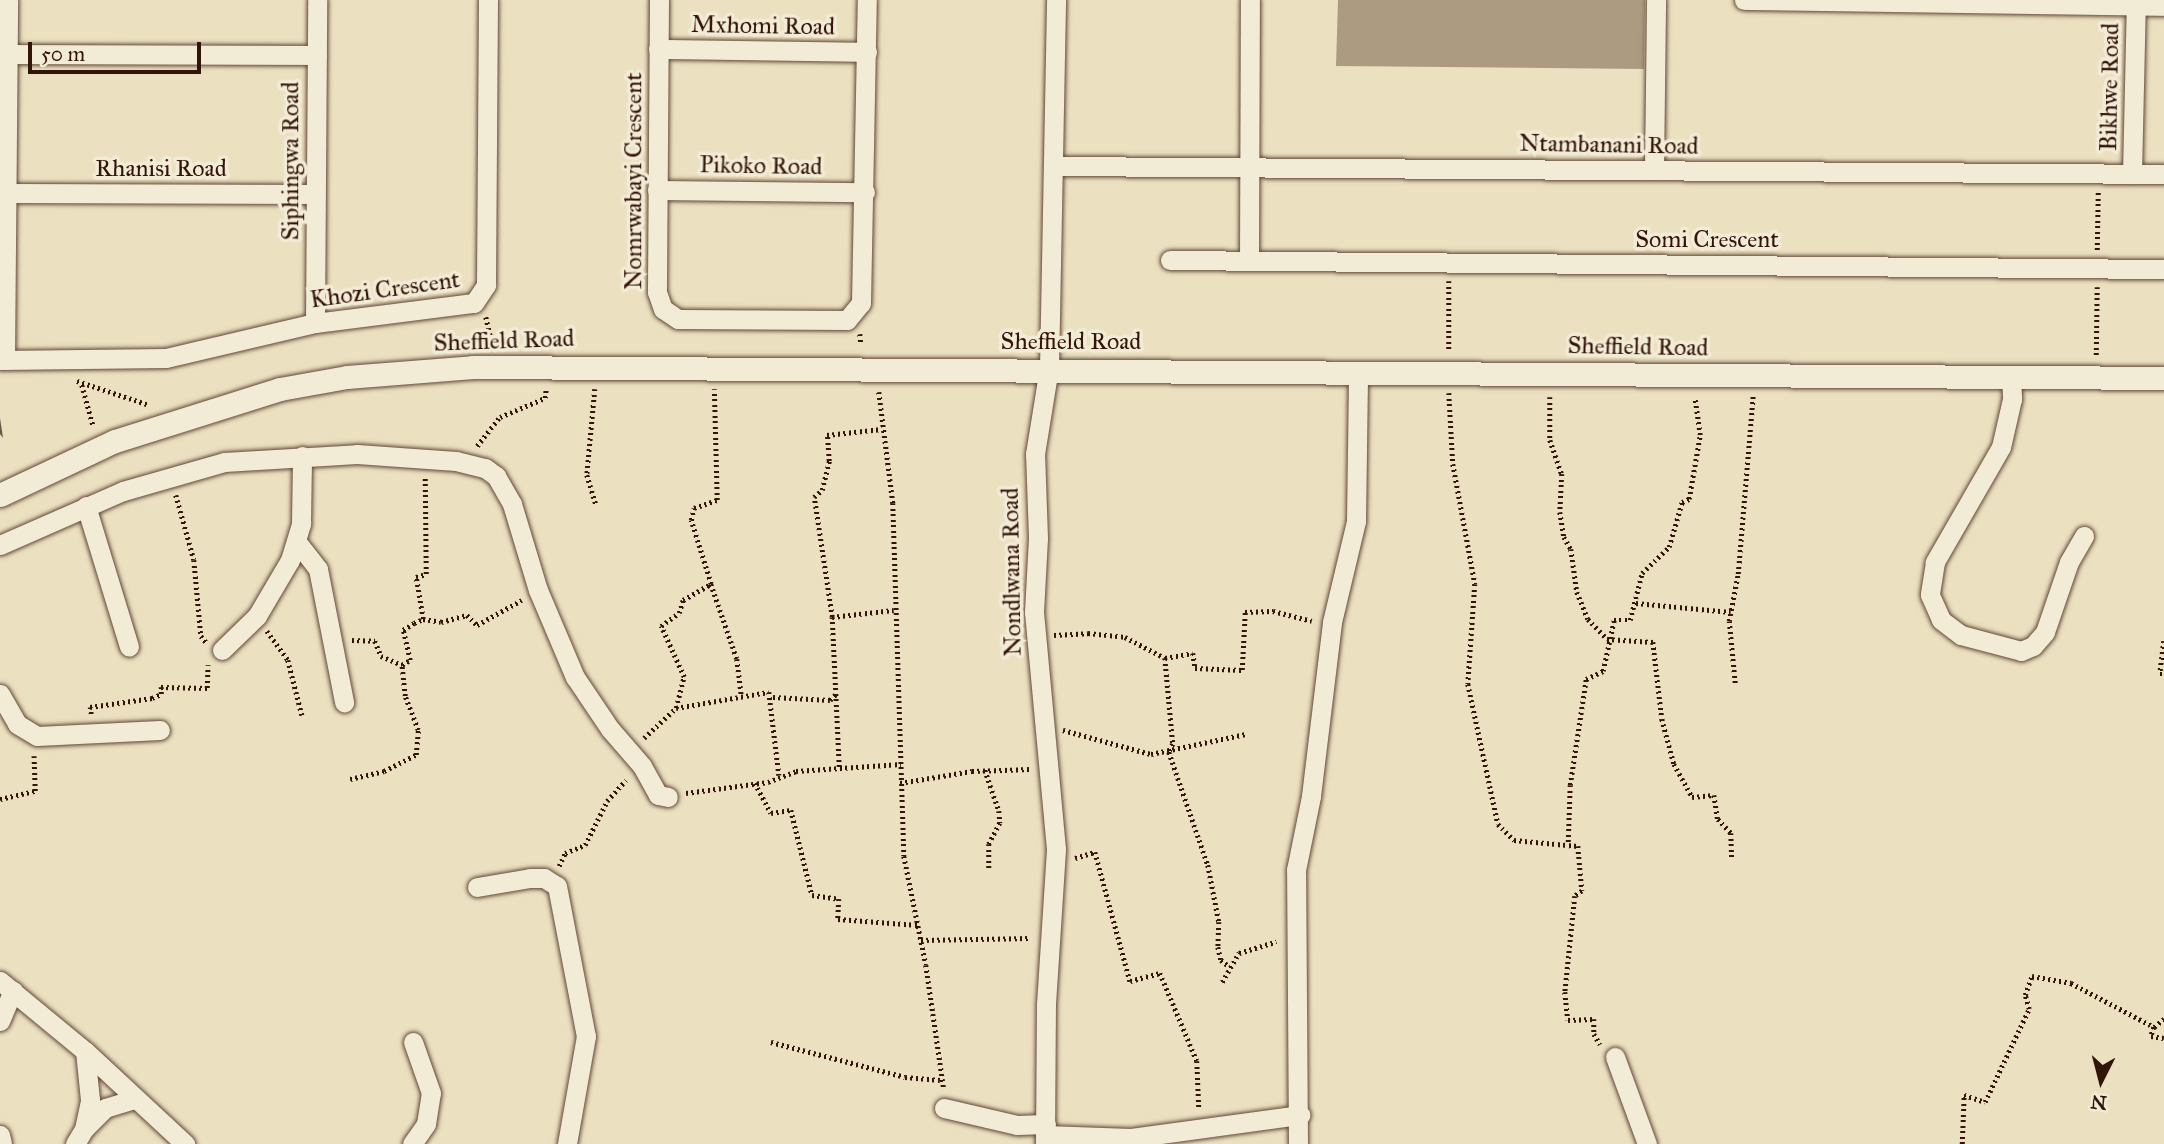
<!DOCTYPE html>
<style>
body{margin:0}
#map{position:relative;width:2164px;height:1144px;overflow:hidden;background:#ebe0c0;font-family:"IM FELL Great Primer",serif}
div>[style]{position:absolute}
.water>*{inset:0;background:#ac9b81}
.path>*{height:4.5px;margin-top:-2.25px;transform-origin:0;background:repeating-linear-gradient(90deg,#331408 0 2px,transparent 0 5.5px)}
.roads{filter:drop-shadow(0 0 2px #614736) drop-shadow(0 0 2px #614736)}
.minor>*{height:19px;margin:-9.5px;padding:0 9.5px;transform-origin:9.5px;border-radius:9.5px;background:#f2ebd6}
.tertiary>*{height:23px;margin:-11.5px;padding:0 11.5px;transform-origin:11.5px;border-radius:11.5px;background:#f2ebd6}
.shaded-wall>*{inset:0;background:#675849}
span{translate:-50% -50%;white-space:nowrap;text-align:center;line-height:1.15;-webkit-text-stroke:7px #f2ebd6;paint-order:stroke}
.street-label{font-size:24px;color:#331408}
.north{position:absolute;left:2066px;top:1046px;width:70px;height:70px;-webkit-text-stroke:5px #f2ebd6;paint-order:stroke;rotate:186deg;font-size:19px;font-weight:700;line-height:28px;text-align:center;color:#331408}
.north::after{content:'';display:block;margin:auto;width:24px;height:32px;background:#331408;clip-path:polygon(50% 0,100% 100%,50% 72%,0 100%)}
.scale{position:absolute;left:28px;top:42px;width:173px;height:32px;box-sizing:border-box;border:4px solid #331408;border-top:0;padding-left:9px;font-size:21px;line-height:24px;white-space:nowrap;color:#331408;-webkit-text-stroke:5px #f2ebd6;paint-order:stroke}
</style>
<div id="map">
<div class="water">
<div style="clip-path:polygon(1338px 0,1645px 0,1644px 69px,1336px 66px)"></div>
</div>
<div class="path">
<div style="left:2097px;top:250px;width:58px;rotate:-89deg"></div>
<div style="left:1449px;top:281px;width:69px;rotate:90deg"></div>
<div style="left:486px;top:317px;width:26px;rotate:77deg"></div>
<div style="left:860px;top:334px;width:10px;rotate:84deg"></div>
<div style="left:2096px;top:355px;width:68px;rotate:-89.2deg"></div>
<div style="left:77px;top:381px;width:76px;rotate:18.4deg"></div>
<div style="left:82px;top:385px;width:41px;rotate:74.6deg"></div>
<div style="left:595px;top:389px;width:86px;rotate:95.3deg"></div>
<div style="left:587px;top:475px;width:30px;rotate:73deg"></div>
<div style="left:879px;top:392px;width:112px;rotate:82.8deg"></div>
<div style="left:893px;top:503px;width:353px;rotate:88.2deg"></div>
<div style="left:904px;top:856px;width:111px;rotate:78.6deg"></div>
<div style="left:926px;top:965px;width:126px;rotate:81.8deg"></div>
<div style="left:1449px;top:393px;width:71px;rotate:86.8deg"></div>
<div style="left:1453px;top:464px;width:122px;rotate:79.6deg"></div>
<div style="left:1475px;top:584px;width:100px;rotate:94deg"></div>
<div style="left:1468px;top:684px;width:143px;rotate:77.9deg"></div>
<div style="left:1498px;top:824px;width:23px;rotate:45deg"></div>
<div style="left:1514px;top:840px;width:64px;rotate:5.4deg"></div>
<div style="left:1578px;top:846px;width:45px;rotate:84.9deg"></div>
<div style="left:1582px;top:891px;width:9px;rotate:144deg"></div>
<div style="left:1575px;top:896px;width:97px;rotate:95.9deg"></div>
<div style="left:1565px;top:992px;width:28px;rotate:84deg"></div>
<div style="left:1568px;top:1020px;width:26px;rotate:-2deg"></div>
<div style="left:1594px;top:1019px;width:15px;rotate:90deg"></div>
<div style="left:1594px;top:1034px;width:12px;rotate:59deg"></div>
<div style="left:1550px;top:397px;width:43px;rotate:90deg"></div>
<div style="left:1550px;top:440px;width:36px;rotate:71deg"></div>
<div style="left:1562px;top:474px;width:38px;rotate:93deg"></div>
<div style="left:1560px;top:512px;width:25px;rotate:81deg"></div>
<div style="left:1564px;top:537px;width:14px;rotate:60deg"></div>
<div style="left:1571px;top:549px;width:43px;rotate:82.1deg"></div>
<div style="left:1577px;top:592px;width:29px;rotate:68deg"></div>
<div style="left:1588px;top:619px;width:28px;rotate:46deg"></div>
<div style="left:1607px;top:639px;width:46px;rotate:3.7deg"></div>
<div style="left:1653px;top:642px;width:78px;rotate:83.3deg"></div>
<div style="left:1662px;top:719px;width:47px;rotate:75.1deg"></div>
<div style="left:1674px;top:764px;width:38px;rotate:61deg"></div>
<div style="left:1692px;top:797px;width:22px;rotate:-5deg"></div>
<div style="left:1714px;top:795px;width:24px;rotate:81deg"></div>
<div style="left:1718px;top:819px;width:19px;rotate:47deg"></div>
<div style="left:1731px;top:833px;width:24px;rotate:88deg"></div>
<div style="left:477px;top:446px;width:37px;rotate:-52deg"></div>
<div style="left:500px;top:417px;width:49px;rotate:-22.9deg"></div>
<div style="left:545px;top:398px;width:10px;rotate:-84deg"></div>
<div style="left:176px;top:495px;width:67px;rotate:74.5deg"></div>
<div style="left:194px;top:560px;width:76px;rotate:84.7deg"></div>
<div style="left:201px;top:636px;width:8px;rotate:50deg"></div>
<div style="left:711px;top:584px;width:79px;rotate:70.9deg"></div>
<div style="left:737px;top:659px;width:38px;rotate:83deg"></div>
<div style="left:1636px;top:603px;width:95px;rotate:5.4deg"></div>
<div style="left:832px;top:617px;width:62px;rotate:-6.4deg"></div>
<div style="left:423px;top:619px;width:43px;rotate:-99.5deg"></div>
<div style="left:416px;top:577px;width:10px;rotate:-17deg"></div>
<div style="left:426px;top:574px;width:96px;rotate:-90.6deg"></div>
<div style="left:267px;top:631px;width:36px;rotate:54deg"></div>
<div style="left:288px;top:660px;width:57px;rotate:75.7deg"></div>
<div style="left:1054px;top:635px;width:34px;rotate:-3deg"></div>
<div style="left:1088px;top:633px;width:37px;rotate:6deg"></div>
<div style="left:1125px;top:637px;width:45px;rotate:27.7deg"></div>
<div style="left:1165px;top:658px;width:28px;rotate:-10deg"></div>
<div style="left:1193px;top:653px;width:15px;rotate:82deg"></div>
<div style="left:1195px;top:668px;width:47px;rotate:2.4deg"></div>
<div style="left:1242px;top:670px;width:58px;rotate:-87deg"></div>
<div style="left:1245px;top:612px;width:28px;rotate:-2deg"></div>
<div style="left:1273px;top:611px;width:40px;rotate:14.4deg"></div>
<div style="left:352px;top:640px;width:23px;rotate:2deg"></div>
<div style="left:375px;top:641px;width:16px;rotate:68deg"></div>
<div style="left:381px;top:656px;width:23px;rotate:23deg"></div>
<div style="left:402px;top:665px;width:9px;rotate:-32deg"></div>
<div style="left:410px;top:660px;width:31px;rotate:-103deg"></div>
<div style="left:403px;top:630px;width:13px;rotate:-32deg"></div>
<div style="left:414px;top:623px;width:10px;rotate:-24deg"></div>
<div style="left:423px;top:619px;width:18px;rotate:9deg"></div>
<div style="left:441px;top:622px;width:27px;rotate:-15deg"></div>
<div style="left:467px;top:615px;width:14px;rotate:45deg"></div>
<div style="left:477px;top:625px;width:51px;rotate:-29.1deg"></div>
<div style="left:2164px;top:641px;width:33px;rotate:97deg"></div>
<div style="left:2160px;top:674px;width:4px"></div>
<div style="left:1165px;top:658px;width:86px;rotate:84.7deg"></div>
<div style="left:1173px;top:744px;width:9px;rotate:117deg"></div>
<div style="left:1169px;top:752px;width:120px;rotate:71deg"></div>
<div style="left:1208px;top:865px;width:58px;rotate:79.1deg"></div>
<div style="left:1219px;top:922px;width:25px;rotate:92deg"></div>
<div style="left:1218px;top:947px;width:13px;rotate:77deg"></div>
<div style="left:1221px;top:960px;width:11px;rotate:38deg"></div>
<div style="left:1735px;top:683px;width:62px;rotate:-95.5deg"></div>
<div style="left:1729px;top:621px;width:48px;rotate:-79.2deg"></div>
<div style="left:1738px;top:574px;width:180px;rotate:-85.2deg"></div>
<div style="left:773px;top:697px;width:57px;rotate:3deg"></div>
<div style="left:830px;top:700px;width:8px;rotate:-45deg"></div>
<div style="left:676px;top:708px;width:94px;rotate:-9.8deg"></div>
<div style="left:769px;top:692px;width:84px;rotate:83.1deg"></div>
<div style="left:91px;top:714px;width:7px;rotate:-98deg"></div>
<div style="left:90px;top:707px;width:63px;rotate:-8.3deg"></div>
<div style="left:152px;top:698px;width:10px;rotate:-24deg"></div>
<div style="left:161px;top:694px;width:7px;rotate:-90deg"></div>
<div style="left:161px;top:687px;width:46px;rotate:1.2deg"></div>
<div style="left:207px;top:688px;width:23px;rotate:-88deg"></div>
<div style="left:1063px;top:730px;width:91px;rotate:15.3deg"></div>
<div style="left:1151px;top:754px;width:97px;rotate:-11.9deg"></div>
<div style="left:644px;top:738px;width:44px;rotate:-43.2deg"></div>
<div style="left:676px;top:708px;width:32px;rotate:-76deg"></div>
<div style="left:684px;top:677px;width:56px;rotate:-114.3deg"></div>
<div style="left:661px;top:626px;width:22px;rotate:-36deg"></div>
<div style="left:679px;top:613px;width:14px;rotate:-73deg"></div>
<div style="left:683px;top:600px;width:32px;rotate:-30deg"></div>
<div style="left:711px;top:584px;width:67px;rotate:-107.4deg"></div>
<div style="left:691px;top:520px;width:12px;rotate:-76deg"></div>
<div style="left:694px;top:508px;width:24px;rotate:-19deg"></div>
<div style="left:717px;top:500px;width:111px;rotate:-91.5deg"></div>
<div style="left:839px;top:767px;width:150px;rotate:-92.7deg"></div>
<div style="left:832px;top:617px;width:121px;rotate:-98.5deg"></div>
<div style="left:814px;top:497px;width:11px;rotate:-41deg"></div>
<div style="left:822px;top:490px;width:30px;rotate:-76deg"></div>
<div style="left:829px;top:461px;width:26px;rotate:-94deg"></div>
<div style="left:827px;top:435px;width:55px;rotate:-6.2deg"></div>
<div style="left:985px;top:770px;width:43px;rotate:71.1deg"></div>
<div style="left:999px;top:811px;width:12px;rotate:85deg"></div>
<div style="left:1000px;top:823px;width:24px;rotate:118deg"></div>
<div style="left:989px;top:844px;width:26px;rotate:90deg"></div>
<div style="left:350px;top:779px;width:35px;rotate:-13deg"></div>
<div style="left:384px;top:771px;width:36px;rotate:-27deg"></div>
<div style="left:416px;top:755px;width:25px;rotate:-85deg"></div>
<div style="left:418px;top:730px;width:36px;rotate:-111deg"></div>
<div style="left:405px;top:696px;width:31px;rotate:-96deg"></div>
<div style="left:755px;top:783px;width:34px;rotate:62deg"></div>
<div style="left:771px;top:813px;width:20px;rotate:-9deg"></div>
<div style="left:791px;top:810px;width:88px;rotate:76.1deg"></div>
<div style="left:812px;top:895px;width:27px;rotate:8deg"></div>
<div style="left:839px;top:899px;width:20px;rotate:93deg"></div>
<div style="left:838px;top:919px;width:80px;rotate:4.3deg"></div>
<div style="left:900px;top:783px;width:73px;rotate:-9.5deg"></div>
<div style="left:972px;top:771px;width:57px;rotate:-2deg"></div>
<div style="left:686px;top:793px;width:83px;rotate:-7.6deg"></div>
<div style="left:768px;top:782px;width:30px;rotate:-21deg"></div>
<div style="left:796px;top:771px;width:105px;rotate:-3.8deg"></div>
<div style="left:0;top:799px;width:36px;rotate:-13deg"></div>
<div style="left:35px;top:791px;width:35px;rotate:-92deg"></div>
<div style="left:1568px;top:842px;width:57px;rotate:-88deg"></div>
<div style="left:1570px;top:785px;width:107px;rotate:-81.4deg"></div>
<div style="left:1586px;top:679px;width:19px;rotate:-25deg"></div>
<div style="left:1603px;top:671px;width:52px;rotate:-77.8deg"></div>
<div style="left:1614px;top:620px;width:16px"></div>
<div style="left:1630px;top:620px;width:49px;rotate:-75.7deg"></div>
<div style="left:1642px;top:573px;width:37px;rotate:-44deg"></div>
<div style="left:1669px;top:547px;width:47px;rotate:-73.9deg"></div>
<div style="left:1682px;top:502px;width:8px;rotate:-23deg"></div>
<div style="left:1689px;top:499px;width:65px;rotate:-80.2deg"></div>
<div style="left:1700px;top:435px;width:37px;rotate:-98deg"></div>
<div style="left:1075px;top:858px;width:21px;rotate:-17deg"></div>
<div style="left:1095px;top:852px;width:134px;rotate:74.8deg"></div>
<div style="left:1130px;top:981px;width:31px;rotate:-15deg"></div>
<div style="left:1160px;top:973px;width:95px;rotate:67.2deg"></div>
<div style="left:1197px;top:1061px;width:47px;rotate:87.6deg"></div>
<div style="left:559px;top:866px;width:14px;rotate:-65deg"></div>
<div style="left:565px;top:853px;width:22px;rotate:-22deg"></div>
<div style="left:585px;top:845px;width:49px;rotate:-63.4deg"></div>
<div style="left:607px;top:801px;width:28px;rotate:-48deg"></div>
<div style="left:921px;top:940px;width:108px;rotate:-1.1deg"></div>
<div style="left:1222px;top:982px;width:34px;rotate:-60deg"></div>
<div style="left:1239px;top:953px;width:39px;rotate:-17deg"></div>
<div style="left:2154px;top:1027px;width:9px;rotate:108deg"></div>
<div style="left:2151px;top:1036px;width:13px;rotate:9deg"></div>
<div style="left:771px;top:1042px;width:138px;rotate:14.6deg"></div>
<div style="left:905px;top:1077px;width:35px;rotate:5deg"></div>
<div style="left:1962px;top:1144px;width:49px;rotate:-87.7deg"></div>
<div style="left:1964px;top:1095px;width:22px;rotate:18deg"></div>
<div style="left:1985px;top:1102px;width:103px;rotate:-64.7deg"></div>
<div style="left:2029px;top:1009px;width:15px;rotate:-106deg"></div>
<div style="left:2025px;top:995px;width:20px;rotate:-70deg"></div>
<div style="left:2032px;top:976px;width:40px;rotate:10deg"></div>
<div style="left:2071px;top:983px;width:94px;rotate:27.9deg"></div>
<div style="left:2154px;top:1027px;width:13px;rotate:-39deg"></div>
</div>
<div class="roads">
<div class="minor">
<div style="left:659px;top:0;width:292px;rotate:90.4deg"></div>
<div style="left:657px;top:292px;width:18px;rotate:71deg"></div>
<div style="left:663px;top:309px;width:18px;rotate:34deg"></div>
<div style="left:678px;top:319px;width:169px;rotate:0.3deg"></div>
<div style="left:847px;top:320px;width:22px;rotate:-51deg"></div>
<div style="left:861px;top:303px;width:303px;rotate:-88.9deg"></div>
<div style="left:1744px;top:0;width:420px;rotate:0.8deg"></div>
<div style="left:658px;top:49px;width:209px;rotate:0.8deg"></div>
<div style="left:7px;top:54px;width:310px;rotate:0.2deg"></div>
<div style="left:1054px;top:166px;width:1110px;rotate:0.41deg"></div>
<div style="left:1654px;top:170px;width:170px;rotate:-89.3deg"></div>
<div style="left:2132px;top:174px;width:174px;rotate:-88.7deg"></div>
<div style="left:657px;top:190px;width:208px;rotate:0.6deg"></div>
<div style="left:6px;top:193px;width:309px;rotate:0.2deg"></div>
<div style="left:1170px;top:260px;width:994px;rotate:0.52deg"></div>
<div style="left:1249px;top:261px;width:261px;rotate:-89.8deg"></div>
<div style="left:315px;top:323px;width:323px;rotate:-89.6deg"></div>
<div style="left:0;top:360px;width:166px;rotate:-0.7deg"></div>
<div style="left:166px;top:358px;width:153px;rotate:-13.2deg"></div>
<div style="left:315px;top:323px;width:160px;rotate:-7.2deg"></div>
<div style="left:474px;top:303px;width:22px;rotate:-56deg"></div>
<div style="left:486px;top:285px;width:285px;rotate:-89.6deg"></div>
<div style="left:5px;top:360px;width:360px;rotate:-89.5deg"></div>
<div style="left:2011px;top:377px;width:22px;rotate:87deg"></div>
<div style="left:2012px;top:399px;width:49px;rotate:102.9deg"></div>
<div style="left:2001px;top:447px;width:133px;rotate:119.9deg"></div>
<div style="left:1935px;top:562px;width:33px;rotate:99deg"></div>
<div style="left:1930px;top:595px;width:27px;rotate:66deg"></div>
<div style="left:1941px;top:620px;width:25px;rotate:37deg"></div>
<div style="left:1961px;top:635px;width:62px;rotate:14.9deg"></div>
<div style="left:2021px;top:651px;width:13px;rotate:-23deg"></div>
<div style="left:2033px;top:646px;width:18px;rotate:-49deg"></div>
<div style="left:2045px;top:632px;width:74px;rotate:-71.1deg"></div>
<div style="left:2069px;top:562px;width:30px;rotate:-60deg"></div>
<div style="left:86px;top:506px;width:147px;rotate:73deg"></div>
<div style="left:297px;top:542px;width:34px;rotate:52deg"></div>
<div style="left:318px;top:569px;width:136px;rotate:78.9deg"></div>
<div style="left:0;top:545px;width:134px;rotate:-23.7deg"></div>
<div style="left:123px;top:491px;width:105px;rotate:-16deg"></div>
<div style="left:224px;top:462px;width:133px;rotate:-3.4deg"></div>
<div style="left:357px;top:454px;width:99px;rotate:4deg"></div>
<div style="left:456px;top:461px;width:30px;rotate:14deg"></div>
<div style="left:485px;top:468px;width:14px;rotate:36deg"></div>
<div style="left:496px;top:476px;width:32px;rotate:60deg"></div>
<div style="left:512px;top:504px;width:90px;rotate:73.2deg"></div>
<div style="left:538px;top:590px;width:95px;rotate:67deg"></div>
<div style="left:575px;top:677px;width:63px;rotate:56.1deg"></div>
<div style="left:610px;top:729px;width:49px;rotate:49.1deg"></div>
<div style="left:642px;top:766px;width:33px;rotate:61deg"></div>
<div style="left:658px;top:795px;width:10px;rotate:11deg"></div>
<div style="left:222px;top:650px;width:49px;rotate:-44.2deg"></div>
<div style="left:257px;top:616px;width:65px;rotate:-59.5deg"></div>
<div style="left:290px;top:560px;width:39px;rotate:-73deg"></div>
<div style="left:301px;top:523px;width:67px;rotate:-89.1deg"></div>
<div style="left:0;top:694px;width:34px;rotate:60deg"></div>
<div style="left:17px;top:724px;width:23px;rotate:31deg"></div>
<div style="left:37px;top:736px;width:123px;rotate:-2.8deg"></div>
<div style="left:477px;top:887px;width:54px;rotate:-9.6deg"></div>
<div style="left:530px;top:878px;width:14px"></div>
<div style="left:544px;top:878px;width:15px;rotate:32deg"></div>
<div style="left:557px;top:886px;width:153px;rotate:79.1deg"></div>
<div style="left:586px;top:1036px;width:110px;rotate:100deg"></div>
<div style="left:0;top:981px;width:110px;rotate:39.5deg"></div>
<div style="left:85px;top:1051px;width:137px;rotate:42.9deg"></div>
<div style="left:0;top:1021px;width:33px;rotate:-67deg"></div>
<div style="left:1615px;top:1057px;width:93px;rotate:69.8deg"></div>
<div style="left:944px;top:1108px;width:75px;rotate:13.1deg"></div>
<div style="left:1017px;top:1125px;width:29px;rotate:-2deg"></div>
<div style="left:85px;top:1128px;width:28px;rotate:-45deg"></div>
<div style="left:105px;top:1108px;width:30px;rotate:-17deg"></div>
<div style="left:0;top:1135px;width:9px;rotate:77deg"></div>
<div style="left:1045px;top:1135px;width:86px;rotate:2deg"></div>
<div style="left:1131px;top:1138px;width:171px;rotate:-7.8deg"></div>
<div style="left:75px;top:1144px;width:17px;rotate:-59deg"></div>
<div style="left:84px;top:1129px;width:30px;rotate:-78deg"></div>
<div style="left:90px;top:1100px;width:49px;rotate:-95.8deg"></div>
<div style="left:412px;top:1144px;width:24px;rotate:-55deg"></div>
<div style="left:426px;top:1124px;width:31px;rotate:-81deg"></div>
<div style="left:431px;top:1093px;width:54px;rotate:-109.4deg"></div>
<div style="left:1045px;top:1144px;width:140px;rotate:-89.6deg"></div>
<div style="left:1046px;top:1004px;width:155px;rotate:-86.3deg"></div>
<div style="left:1056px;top:849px;width:238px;rotate:-95.3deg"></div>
<div style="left:1034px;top:612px;width:74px;rotate:-86.9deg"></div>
<div style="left:1038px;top:538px;width:84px;rotate:-92deg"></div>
<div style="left:1035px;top:454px;width:87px;rotate:-80.8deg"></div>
<div style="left:1049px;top:368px;width:368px;rotate:-88.9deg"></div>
<div style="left:1298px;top:1144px;width:274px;rotate:-90.4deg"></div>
<div style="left:1296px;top:870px;width:76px;rotate:-78.5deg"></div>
<div style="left:1311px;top:796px;width:175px;rotate:-83.1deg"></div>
<div style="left:1332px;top:622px;width:104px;rotate:-76.6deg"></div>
<div style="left:1356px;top:521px;width:150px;rotate:-89.2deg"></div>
</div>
<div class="tertiary">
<div style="left:0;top:495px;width:127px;rotate:-25.2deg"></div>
<div style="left:115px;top:441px;width:173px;rotate:-17.5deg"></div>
<div style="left:280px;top:389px;width:68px;rotate:-10.2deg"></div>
<div style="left:347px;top:377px;width:126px;rotate:-4.5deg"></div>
<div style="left:473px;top:367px;width:1691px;rotate:0.37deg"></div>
</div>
</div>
<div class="shaded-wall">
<div style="clip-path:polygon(0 418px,3px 438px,0 434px)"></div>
</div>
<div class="street-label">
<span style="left:763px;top:26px;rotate:1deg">Mxhomi Road</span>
<span style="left:2110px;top:87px;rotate:-89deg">Bikhwe Road</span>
<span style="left:1609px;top:145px;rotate:1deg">Ntambanani Road</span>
<span style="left:291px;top:161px;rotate:-90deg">Siphingwa Road</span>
<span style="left:761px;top:166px;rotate:1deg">Pikoko Road</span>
<span style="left:161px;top:169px">Rhanisi Road</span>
<span style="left:634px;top:181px;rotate:-90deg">Nomrwabayi Crescent</span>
<span style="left:1707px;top:240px">Somi Crescent</span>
<span style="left:385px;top:290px;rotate:-8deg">Khozi Crescent</span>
<span style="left:504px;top:341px;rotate:-2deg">Sheffield Road</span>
<span style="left:1071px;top:342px">Sheffield Road</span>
<span style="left:1638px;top:347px;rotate:1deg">Sheffield Road</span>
<span style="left:1012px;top:572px;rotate:-91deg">Nondlwana Road</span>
</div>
<div class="north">N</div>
<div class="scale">50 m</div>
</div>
